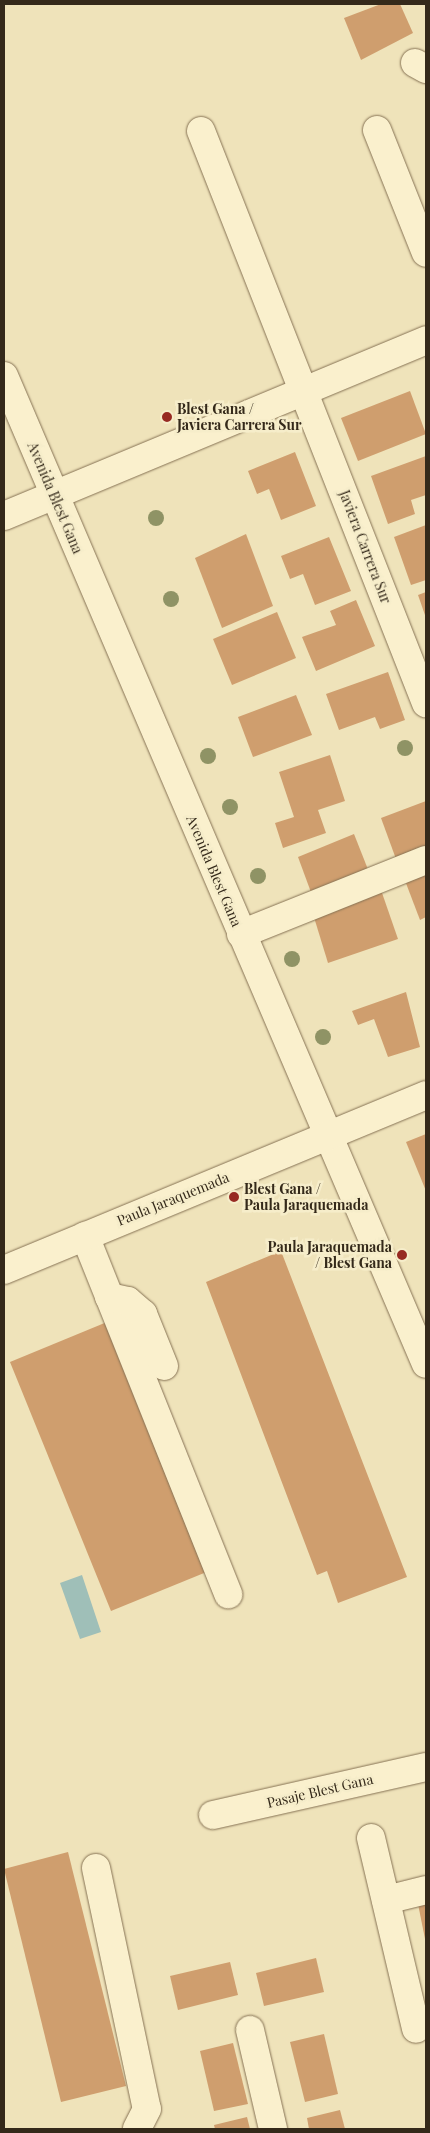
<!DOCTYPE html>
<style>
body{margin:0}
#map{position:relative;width:430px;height:2133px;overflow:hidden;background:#efe3ba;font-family:"Playfair Display",serif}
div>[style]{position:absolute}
.water>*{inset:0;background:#9fbfb8}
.building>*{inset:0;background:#cf9e6e}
.roads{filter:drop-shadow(0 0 1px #867254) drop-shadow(0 0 1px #867254)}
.minor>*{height:28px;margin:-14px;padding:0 14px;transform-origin:14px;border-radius:14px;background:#faf0cd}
.trees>*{width:16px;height:16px;margin:-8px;border-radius:50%;background:#8f9365}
.dots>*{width:14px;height:14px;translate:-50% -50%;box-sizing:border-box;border:2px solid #f6edca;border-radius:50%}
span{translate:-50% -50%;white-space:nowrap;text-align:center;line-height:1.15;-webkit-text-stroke:5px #f6edca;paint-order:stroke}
.poi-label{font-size:14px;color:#34291a;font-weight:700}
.left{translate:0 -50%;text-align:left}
.right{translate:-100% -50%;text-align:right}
.street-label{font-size:14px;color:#34291a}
.frame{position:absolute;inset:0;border:5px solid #34291a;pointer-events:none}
</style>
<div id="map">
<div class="water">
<div style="clip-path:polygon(82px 1575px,101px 1632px,80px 1639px,60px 1583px)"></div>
</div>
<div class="building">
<div style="clip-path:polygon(381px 4px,400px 4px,413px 33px,361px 60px,344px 18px)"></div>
<div style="clip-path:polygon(410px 391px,426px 434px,358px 461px,341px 418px)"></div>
<div style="clip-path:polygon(295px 452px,316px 506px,281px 520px,269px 489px,257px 494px,248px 471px)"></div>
<div style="clip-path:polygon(426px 456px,426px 495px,411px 500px,415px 514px,388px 524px,371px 476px)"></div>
<div style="clip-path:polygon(426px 525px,426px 580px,411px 585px,394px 537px)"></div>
<div style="clip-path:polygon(246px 534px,273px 606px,222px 628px,195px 558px)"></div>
<div style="clip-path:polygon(329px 537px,351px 591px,315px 605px,303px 574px,290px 579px,281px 556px)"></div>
<div style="clip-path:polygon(426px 592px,426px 618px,418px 595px)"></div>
<div style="clip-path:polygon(356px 600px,375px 646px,316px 671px,302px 637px,336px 625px,330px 611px)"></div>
<div style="clip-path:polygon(277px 612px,296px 658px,232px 685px,213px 639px)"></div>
<div style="clip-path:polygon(388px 672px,405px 720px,380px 729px,375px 717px,339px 730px,326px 694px)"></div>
<div style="clip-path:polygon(296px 695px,312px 735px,253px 757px,238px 717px)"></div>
<div style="clip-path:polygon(330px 755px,345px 801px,318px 810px,326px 833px,283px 848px,275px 823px,294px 817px,279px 772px)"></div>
<div style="clip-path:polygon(426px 801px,426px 848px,396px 859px,381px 818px)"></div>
<div style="clip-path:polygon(354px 834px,369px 872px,312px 895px,298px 857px)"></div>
<div style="clip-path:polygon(426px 870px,426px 917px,420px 920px,404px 878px)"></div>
<div style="clip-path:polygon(381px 890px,398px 939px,328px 963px,313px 914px)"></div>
<div style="clip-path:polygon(406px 992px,420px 1047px,388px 1057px,374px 1019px,358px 1025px,352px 1011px)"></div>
<div style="clip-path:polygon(426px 1134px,426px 1191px,406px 1142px)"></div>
<div style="clip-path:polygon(281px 1251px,407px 1577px,338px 1603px,327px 1571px,317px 1575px,206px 1282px)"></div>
<div style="clip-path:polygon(107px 1322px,209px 1571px,111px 1611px,10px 1362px)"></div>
<div style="clip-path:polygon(68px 1852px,126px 2086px,61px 2102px,4px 1869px)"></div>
<div style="clip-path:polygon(426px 1897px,426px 1939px,425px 1939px,417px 1899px)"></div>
<div style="clip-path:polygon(316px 1958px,324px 1992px,264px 2006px,256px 1973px)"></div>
<div style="clip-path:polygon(230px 1962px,238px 1995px,178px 2010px,170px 1976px)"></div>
<div style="clip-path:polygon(324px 2034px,338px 2094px,305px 2102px,290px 2042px)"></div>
<div style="clip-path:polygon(233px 2043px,248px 2104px,214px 2111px,200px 2051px)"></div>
<div style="clip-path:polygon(340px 2110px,345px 2129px,309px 2129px,307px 2118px)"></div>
<div style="clip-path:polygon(247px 2117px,250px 2129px,215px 2129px,214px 2125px)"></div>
</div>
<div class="roads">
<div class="minor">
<div style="left:415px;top:63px;width:13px;rotate:29deg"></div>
<div style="left:377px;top:130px;width:132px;rotate:68.3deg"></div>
<div style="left:201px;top:131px;width:615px;rotate:68.53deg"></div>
<div style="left:4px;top:376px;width:1074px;rotate:66.87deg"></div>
<div style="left:4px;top:516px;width:457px;rotate:-22.6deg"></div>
<div style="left:241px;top:934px;width:199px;rotate:-21.8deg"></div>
<div style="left:85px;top:1236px;width:386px;rotate:68.2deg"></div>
<div style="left:4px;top:1270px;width:457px;rotate:-22.5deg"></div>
<div style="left:109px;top:1297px;width:19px;rotate:12deg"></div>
<div style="left:128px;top:1301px;width:20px;rotate:41deg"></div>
<div style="left:143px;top:1314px;width:56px;rotate:68deg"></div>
<div style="left:213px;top:1815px;width:218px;rotate:-12.7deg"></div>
<div style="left:371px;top:1838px;width:196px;rotate:76.7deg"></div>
<div style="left:96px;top:1868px;width:246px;rotate:78.1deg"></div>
<div style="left:147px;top:2109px;width:22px;rotate:117deg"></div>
<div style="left:386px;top:1900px;width:41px;rotate:-14deg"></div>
<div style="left:250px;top:2030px;width:102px;rotate:76.9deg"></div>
</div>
</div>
<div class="trees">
<div style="left:156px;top:518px"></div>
<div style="left:171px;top:599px"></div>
<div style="left:405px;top:748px"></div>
<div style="left:208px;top:756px"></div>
<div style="left:230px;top:807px"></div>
<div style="left:258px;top:876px"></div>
<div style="left:292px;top:959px"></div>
<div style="left:323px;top:1037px"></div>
</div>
<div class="dots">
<div style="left:167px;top:417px;background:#972a22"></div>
<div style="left:234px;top:1197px;background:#972a22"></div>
<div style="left:402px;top:1255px;background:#972a22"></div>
</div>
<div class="poi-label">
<span class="left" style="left:177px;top:417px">Blest Gana /<br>Javiera Carrera Sur</span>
<span class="left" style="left:244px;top:1197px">Blest Gana /<br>Paula Jaraquemada</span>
<span class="right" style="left:392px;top:1255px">Paula Jaraquemada<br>/ Blest Gana</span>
</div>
<div class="street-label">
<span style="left:55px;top:498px;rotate:67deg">Avenida Blest Gana</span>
<span style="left:365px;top:547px;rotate:69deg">Javiera Carrera Sur</span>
<span style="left:214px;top:871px;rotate:67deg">Avenida Blest Gana</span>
<span style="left:173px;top:1199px;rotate:-22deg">Paula Jaraquemada</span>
<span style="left:320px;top:1791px;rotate:-13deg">Pasaje Blest Gana</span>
</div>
<div class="frame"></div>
</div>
